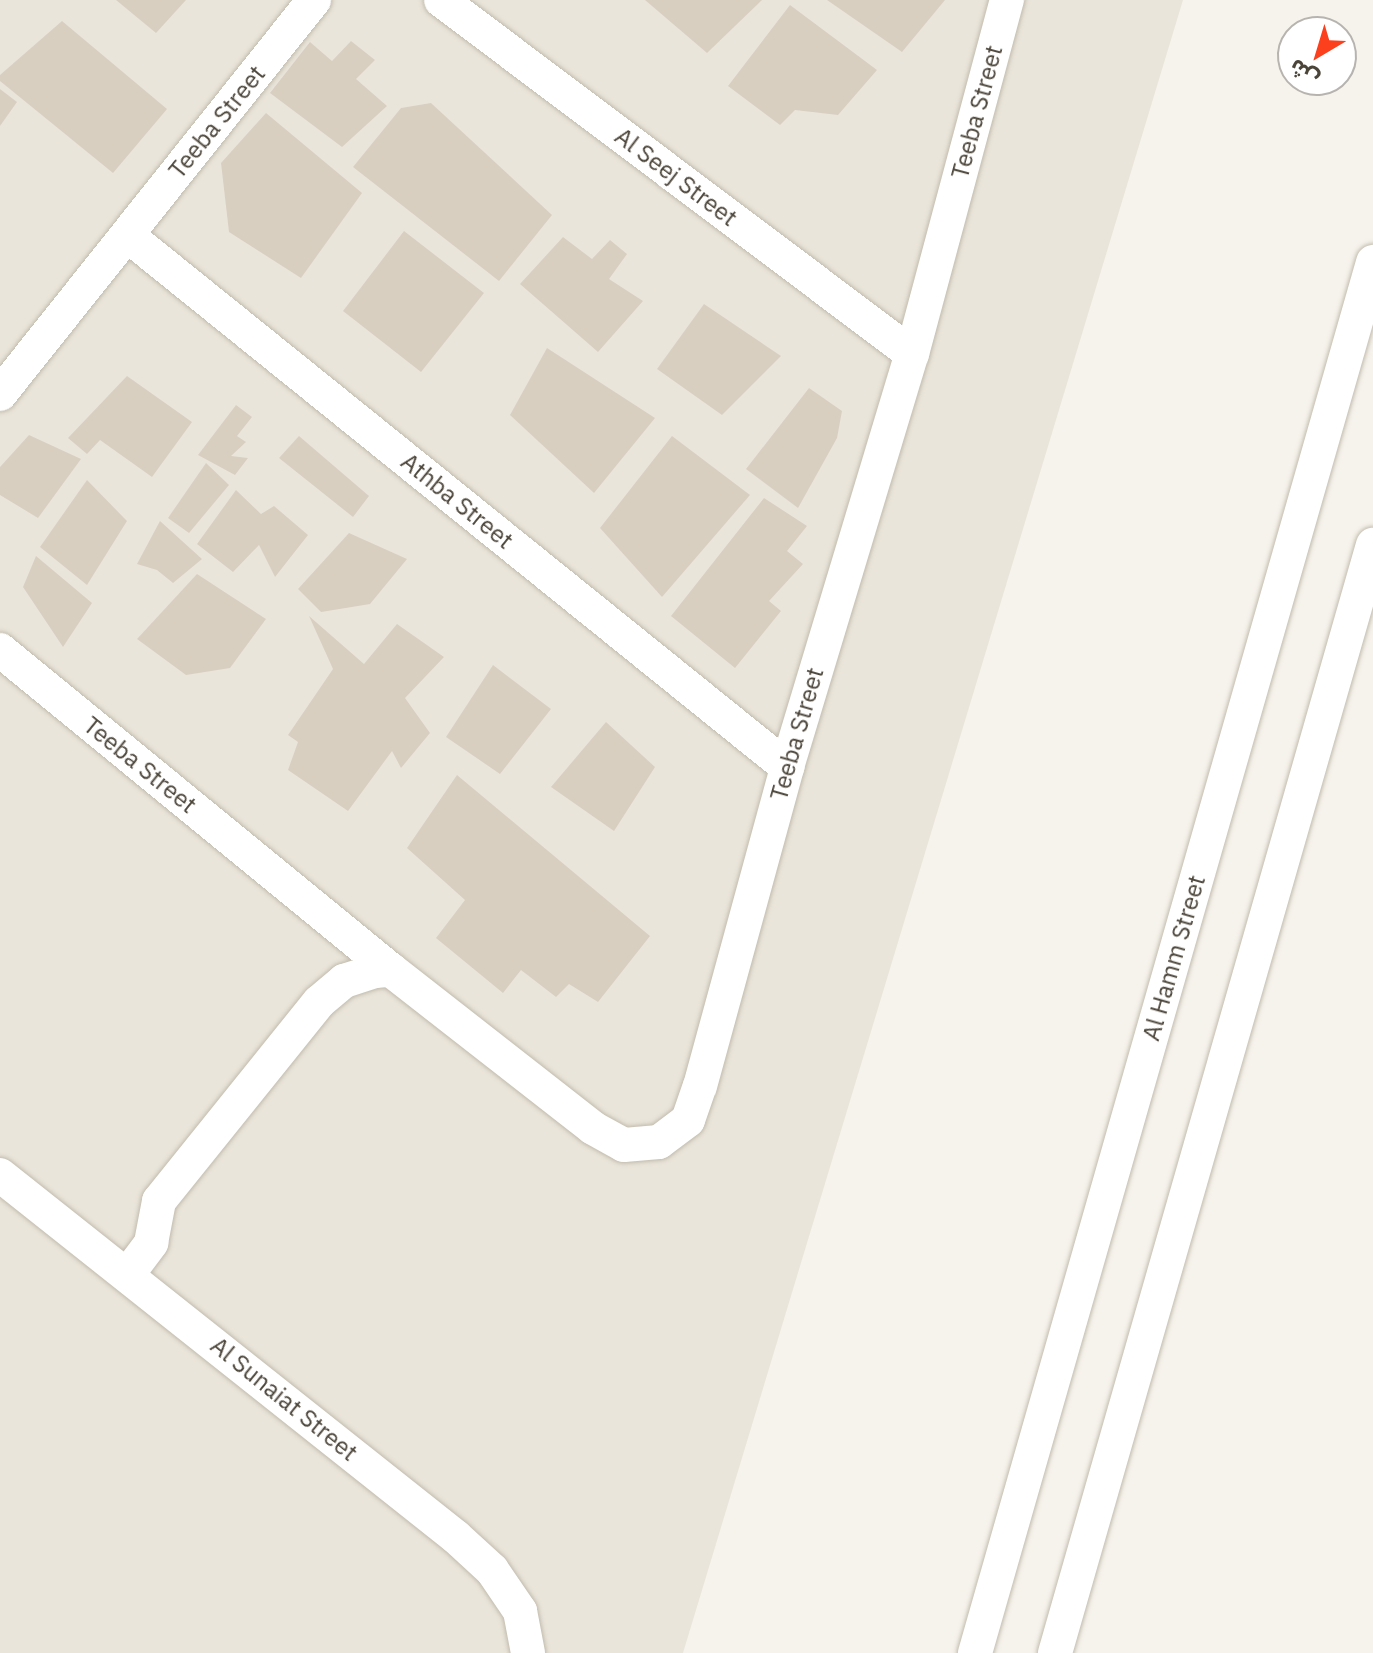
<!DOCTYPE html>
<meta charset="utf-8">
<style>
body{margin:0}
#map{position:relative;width:1373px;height:1653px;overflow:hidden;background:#f6f3ec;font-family:"IBM Plex Sans","Noto Sans Arabic",sans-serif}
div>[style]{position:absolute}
.residential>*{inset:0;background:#eae5da}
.building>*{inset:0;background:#d8cfc1}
.roads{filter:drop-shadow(0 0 2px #c2bbae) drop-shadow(0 0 2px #c2bbae)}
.minor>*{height:34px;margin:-17px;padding:0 17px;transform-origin:17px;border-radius:17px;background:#fff}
span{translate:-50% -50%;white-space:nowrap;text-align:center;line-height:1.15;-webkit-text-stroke:7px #fff;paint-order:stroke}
.street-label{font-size:24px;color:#4b4439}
.north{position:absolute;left:1277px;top:16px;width:80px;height:80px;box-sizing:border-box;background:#fff;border:2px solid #b7b4b0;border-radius:50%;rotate:218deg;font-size:22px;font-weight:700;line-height:32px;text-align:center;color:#4b4439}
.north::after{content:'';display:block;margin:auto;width:28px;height:36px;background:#fc3f1d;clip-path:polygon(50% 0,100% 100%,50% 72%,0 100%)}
</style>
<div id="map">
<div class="residential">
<div style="clip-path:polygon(0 0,1183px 0,683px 1653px,0 1653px)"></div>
</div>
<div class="building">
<div style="clip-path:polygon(116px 0,186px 0,156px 33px)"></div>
<div style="clip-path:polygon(645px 0,762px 0,707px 53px)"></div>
<div style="clip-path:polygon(827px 0,945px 0,902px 52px)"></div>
<div style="clip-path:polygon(790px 5px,877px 70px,838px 115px,795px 110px,780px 125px,728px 86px)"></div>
<div style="clip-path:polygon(62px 21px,167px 109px,113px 173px,0 81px,0 75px)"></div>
<div style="clip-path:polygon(351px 41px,375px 60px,356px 79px,387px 106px,342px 147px,270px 93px,310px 42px,332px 61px)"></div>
<div style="clip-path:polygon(0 89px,17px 102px,0 126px)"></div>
<div style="clip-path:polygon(431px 103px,552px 215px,499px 281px,353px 167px,401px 108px)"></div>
<div style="clip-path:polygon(266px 113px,362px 193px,301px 278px,229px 232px,221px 163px)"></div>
<div style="clip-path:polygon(404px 231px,484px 293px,421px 372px,343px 311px)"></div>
<div style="clip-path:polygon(563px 237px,592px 259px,610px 240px,627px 254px,609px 279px,643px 301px,598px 352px,520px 284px)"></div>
<div style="clip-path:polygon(704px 304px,781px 356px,722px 415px,657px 369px)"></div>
<div style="clip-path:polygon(547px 348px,655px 418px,594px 493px,510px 415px)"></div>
<div style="clip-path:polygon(127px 376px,192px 422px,152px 477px,100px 440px,87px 454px,68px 438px)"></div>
<div style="clip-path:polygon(809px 388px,842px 411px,837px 438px,798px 508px,746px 469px)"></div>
<div style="clip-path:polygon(236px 405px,252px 417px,237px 436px,246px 442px,231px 456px,248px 458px,235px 475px,198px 455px)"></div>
<div style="clip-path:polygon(29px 435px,81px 459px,38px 518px,0 495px,0 467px)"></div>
<div style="clip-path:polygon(299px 436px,369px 496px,353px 517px,279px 458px)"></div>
<div style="clip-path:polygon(672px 436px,750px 495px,662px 597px,600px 528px)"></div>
<div style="clip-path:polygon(206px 463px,229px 485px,189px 533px,168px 518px)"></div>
<div style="clip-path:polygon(87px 480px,127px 521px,87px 585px,40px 547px)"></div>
<div style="clip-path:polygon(236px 490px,261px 514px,274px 506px,308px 535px,275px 577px,259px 545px,233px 572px,197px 544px)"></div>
<div style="clip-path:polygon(764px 498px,807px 526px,787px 551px,803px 564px,769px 601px,781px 611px,735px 668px,671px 616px)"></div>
<div style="clip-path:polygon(160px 521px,202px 559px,173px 583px,157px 570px,137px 564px)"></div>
<div style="clip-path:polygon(349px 533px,407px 559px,370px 604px,321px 612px,298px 589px)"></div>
<div style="clip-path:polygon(36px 556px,92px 603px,63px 647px,23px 587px)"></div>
<div style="clip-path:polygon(197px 574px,266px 619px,230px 668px,186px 675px,137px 639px)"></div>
<div style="clip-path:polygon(309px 616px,364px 664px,397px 624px,444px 657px,405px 698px,430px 733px,401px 768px,392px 751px,348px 811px,288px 770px,298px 742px,288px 735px,333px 669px)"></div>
<div style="clip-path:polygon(493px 665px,551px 709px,500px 774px,446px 737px)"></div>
<div style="clip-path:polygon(606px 722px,655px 767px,614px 831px,551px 787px)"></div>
<div style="clip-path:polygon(457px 775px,650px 936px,598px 1002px,569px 984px,556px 997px,521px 970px,503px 993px,436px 938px,465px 900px,407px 848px)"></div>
</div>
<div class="roads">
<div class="minor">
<div style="left:441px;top:0;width:589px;rotate:36.93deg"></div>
<div style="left:127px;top:235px;width:848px;rotate:38.87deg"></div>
<div style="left:0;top:394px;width:504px;rotate:-51.45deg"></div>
<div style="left:0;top:650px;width:505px;rotate:39.3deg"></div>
<div style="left:391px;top:970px;width:256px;rotate:38deg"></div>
<div style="left:593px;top:1128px;width:35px;rotate:29deg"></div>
<div style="left:624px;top:1145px;width:35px;rotate:-5deg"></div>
<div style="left:659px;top:1142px;width:36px;rotate:-37deg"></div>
<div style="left:688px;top:1120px;width:36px;rotate:-71deg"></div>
<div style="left:700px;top:1086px;width:331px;rotate:-74.7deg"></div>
<div style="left:787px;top:767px;width:432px;rotate:-73.2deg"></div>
<div style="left:912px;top:354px;width:367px;rotate:-75deg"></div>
<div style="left:0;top:1175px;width:582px;rotate:38.44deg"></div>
<div style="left:456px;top:1537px;width:49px;rotate:42.5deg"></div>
<div style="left:492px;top:1570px;width:50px;rotate:55.7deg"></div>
<div style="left:520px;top:1611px;width:43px;rotate:79.2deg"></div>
<div style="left:128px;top:1274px;width:39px;rotate:-53deg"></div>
<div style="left:151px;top:1243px;width:43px;rotate:-79.2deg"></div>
<div style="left:159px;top:1201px;width:255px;rotate:-51.2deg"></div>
<div style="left:319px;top:1002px;width:33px;rotate:-40deg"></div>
<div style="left:344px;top:981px;width:33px;rotate:-18deg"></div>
<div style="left:375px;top:971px;width:16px;rotate:-4deg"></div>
<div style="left:975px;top:1653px;width:1447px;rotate:-74.03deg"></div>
<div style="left:1055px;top:1653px;width:1153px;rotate:-73.99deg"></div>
</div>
</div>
<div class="street-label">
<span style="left:977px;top:112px;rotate:-75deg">Teeba Street</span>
<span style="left:217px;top:122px;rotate:-51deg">Teeba Street</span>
<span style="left:676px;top:177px;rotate:37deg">Al Seej Street</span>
<span style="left:457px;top:501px;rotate:39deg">Athba Street</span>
<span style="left:797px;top:734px;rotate:-74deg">Teeba Street</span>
<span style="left:140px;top:765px;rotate:39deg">Teeba Street</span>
<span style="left:1174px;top:958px;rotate:-74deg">Al Hamm Street</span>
<span style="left:284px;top:1399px;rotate:39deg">Al Sunaiat Street</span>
</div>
<div class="north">ش</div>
</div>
